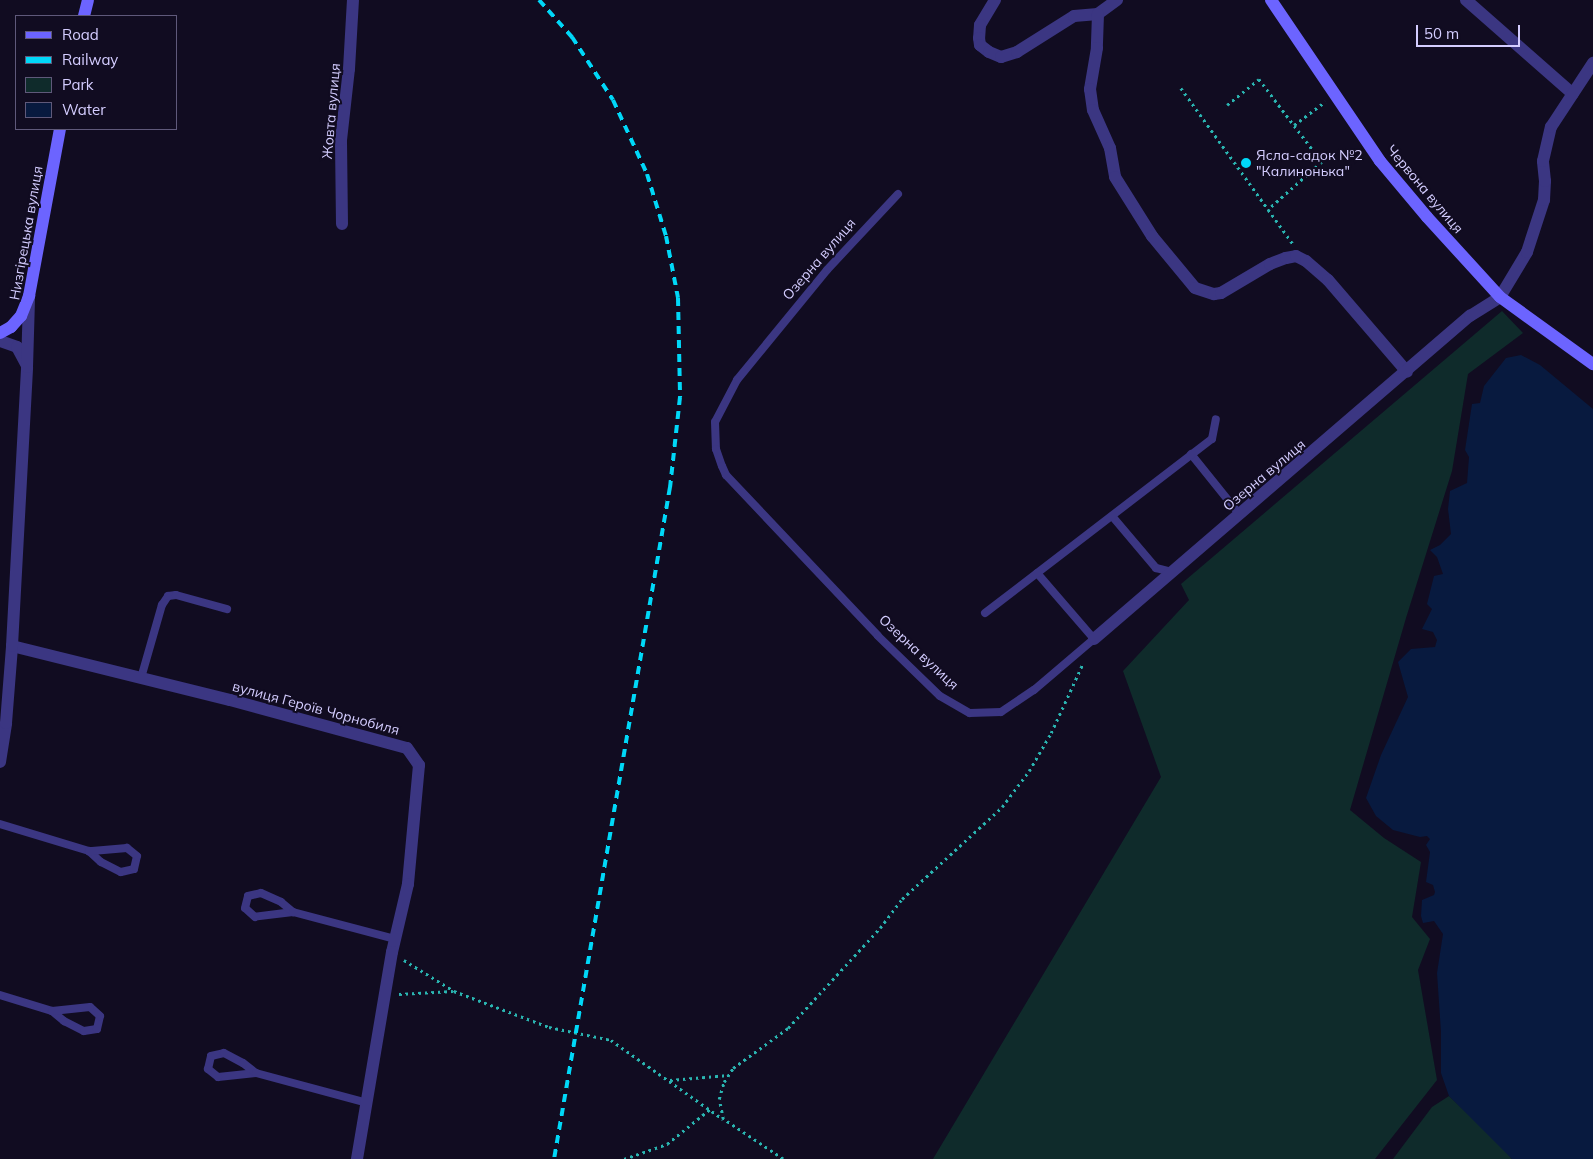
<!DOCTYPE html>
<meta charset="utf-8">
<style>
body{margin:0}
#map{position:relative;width:1593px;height:1159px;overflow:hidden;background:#110c21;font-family:Mulish,sans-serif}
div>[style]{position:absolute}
.green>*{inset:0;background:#0f2b2b}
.water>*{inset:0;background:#081a3f}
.path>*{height:2.5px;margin-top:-1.25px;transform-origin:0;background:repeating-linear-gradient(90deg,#2ab5b1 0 2.5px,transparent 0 6.5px)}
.lane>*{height:8px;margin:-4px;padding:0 4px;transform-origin:4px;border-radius:4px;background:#3b3682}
.street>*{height:12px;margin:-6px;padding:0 6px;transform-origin:6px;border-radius:6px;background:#3b3682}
.secondary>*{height:12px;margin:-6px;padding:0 6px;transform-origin:6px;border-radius:6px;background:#6c64ff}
.rail>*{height:4px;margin-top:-2px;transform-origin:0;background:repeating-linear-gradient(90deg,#00d8f8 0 8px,transparent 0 14px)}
.dots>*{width:14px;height:14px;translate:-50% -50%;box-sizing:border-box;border:2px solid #110c21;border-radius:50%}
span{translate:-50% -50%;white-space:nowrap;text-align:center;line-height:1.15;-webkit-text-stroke:4px #110c21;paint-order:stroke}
.street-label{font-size:14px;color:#d4cdff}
.poi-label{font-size:14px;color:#d4cdff}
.left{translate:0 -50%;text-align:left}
.legend{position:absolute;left:15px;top:15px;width:162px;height:115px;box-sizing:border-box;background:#110c21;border:1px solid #5f597a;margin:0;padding:6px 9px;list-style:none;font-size:15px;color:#d4cdff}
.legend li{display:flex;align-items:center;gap:10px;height:25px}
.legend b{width:25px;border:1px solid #5f597a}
.scale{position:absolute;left:1416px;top:25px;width:104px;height:22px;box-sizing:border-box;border:2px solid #d4cdff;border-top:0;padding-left:6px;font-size:15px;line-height:18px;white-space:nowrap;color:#d4cdff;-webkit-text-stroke:4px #110c21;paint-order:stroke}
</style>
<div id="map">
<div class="green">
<div style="clip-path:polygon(1502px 311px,1523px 333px,1468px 374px,1452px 471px,1406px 618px,1350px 810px,1384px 838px,1421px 862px,1412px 917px,1430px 939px,1418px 970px,1437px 1080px,1375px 1159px,933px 1159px,1161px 777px,1123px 671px,1189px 600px,1181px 584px)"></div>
<div style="clip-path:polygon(1449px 1096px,1496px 1141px,1512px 1159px,1393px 1159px,1432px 1107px)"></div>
</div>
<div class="water">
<div style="clip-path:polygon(1521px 355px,1540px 365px,1593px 409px,1593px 1159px,1512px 1159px,1449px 1096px,1441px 1073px,1441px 1032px,1437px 973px,1443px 934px,1434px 921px,1423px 923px,1421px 916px,1422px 900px,1434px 895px,1435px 892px,1433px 885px,1426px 882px,1430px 852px,1426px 845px,1430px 839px,1427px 836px,1420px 837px,1393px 830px,1376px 816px,1366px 798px,1381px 755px,1408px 697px,1398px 662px,1411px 649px,1435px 647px,1437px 640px,1433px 632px,1422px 629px,1432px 609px,1427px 604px,1434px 576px,1443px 574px,1437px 557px,1430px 550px,1440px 545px,1451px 534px,1448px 509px,1450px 491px,1467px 483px,1469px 457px,1465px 450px,1472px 404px,1480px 403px,1484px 386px,1506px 358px)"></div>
</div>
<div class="path">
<div style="left:1181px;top:88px;width:192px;rotate:54.3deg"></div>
<div style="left:1227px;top:105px;width:41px;rotate:-39.1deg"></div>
<div style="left:1259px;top:79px;width:104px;rotate:52.8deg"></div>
<div style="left:1322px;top:162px;width:72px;rotate:138.4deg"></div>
<div style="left:1294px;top:125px;width:39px;rotate:-37deg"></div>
<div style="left:404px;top:960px;width:59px;rotate:31.8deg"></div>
<div style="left:454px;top:991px;width:102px;rotate:20.8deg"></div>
<div style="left:549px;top:1027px;width:63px;rotate:11.8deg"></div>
<div style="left:611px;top:1040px;width:137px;rotate:35.2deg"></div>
<div style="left:399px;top:994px;width:54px;rotate:-3.2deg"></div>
<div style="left:670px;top:1080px;width:59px;rotate:-4.8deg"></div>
<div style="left:624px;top:1159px;width:46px;rotate:-19.2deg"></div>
<div style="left:667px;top:1144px;width:55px;rotate:-39.1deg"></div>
<div style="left:783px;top:1159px;width:72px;rotate:-146.3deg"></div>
<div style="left:723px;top:1119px;width:20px;rotate:-101deg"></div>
<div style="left:719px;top:1099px;width:18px;rotate:-74deg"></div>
<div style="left:724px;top:1082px;width:17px;rotate:-57deg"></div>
<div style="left:733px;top:1068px;width:68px;rotate:-36deg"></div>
<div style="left:788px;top:1028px;width:136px;rotate:-47.4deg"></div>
<div style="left:880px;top:928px;width:36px;rotate:-53deg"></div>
<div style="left:902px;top:899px;width:136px;rotate:-42.6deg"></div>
<div style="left:1002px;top:807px;width:45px;rotate:-53.1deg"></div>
<div style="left:1029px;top:771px;width:44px;rotate:-59.9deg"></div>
<div style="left:1051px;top:733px;width:77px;rotate:-65.4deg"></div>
</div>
<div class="lane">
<div style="left:898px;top:194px;width:104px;rotate:133.1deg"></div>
<div style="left:827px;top:270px;width:142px;rotate:129.3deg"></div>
<div style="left:737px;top:380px;width:47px;rotate:117.6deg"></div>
<div style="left:715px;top:422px;width:27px;rotate:88deg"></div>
<div style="left:716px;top:449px;width:18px;rotate:71deg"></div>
<div style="left:722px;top:466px;width:10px;rotate:66deg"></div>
<div style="left:726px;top:475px;width:221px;rotate:46.6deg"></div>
<div style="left:878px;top:636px;width:86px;rotate:44.1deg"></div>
<div style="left:940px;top:696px;width:34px;rotate:30deg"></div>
<div style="left:970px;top:713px;width:31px;rotate:-2deg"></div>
<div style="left:1001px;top:712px;width:40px;rotate:-34deg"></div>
<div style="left:1034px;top:690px;width:79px;rotate:-40.4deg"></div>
<div style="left:1094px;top:639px;width:87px;rotate:-130.8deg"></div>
<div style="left:1191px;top:454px;width:78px;rotate:51.2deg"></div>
<div style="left:1112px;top:516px;width:68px;rotate:49.8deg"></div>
<div style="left:1156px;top:568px;width:16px;rotate:14deg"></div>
<div style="left:985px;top:613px;width:286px;rotate:-37.5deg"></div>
<div style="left:1212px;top:439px;width:20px;rotate:-79deg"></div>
<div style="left:141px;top:678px;width:76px;rotate:-74deg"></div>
<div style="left:162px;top:605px;width:11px;rotate:-56deg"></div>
<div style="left:168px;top:596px;width:8px;rotate:-7deg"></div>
<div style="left:176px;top:595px;width:53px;rotate:15.4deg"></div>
<div style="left:0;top:824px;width:93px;rotate:16.9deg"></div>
<div style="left:89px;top:851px;width:16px;rotate:43deg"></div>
<div style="left:101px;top:862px;width:22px;rotate:27deg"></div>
<div style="left:121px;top:872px;width:13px;rotate:-13deg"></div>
<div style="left:134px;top:869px;width:13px;rotate:-77deg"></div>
<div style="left:137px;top:856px;width:13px;rotate:-141deg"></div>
<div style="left:127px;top:848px;width:38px;rotate:175deg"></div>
<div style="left:293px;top:912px;width:38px;rotate:173deg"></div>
<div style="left:255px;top:917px;width:13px;rotate:-138deg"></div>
<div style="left:245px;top:908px;width:12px;rotate:-76deg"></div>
<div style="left:248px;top:896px;width:13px;rotate:-13deg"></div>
<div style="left:261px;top:893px;width:22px;rotate:24deg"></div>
<div style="left:281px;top:902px;width:16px;rotate:40deg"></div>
<div style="left:293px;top:912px;width:106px;rotate:14.8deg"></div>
<div style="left:0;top:995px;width:54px;rotate:17.1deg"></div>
<div style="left:52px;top:1011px;width:16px;rotate:40deg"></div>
<div style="left:64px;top:1021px;width:22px;rotate:27deg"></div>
<div style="left:84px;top:1031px;width:13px;rotate:-9deg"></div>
<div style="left:97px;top:1029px;width:13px;rotate:-77deg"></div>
<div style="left:100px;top:1016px;width:13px;rotate:-138deg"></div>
<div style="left:90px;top:1007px;width:38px;rotate:174deg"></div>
<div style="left:256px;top:1073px;width:38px;rotate:174deg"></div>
<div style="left:218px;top:1077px;width:13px;rotate:-141deg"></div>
<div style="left:208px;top:1069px;width:13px;rotate:-77deg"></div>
<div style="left:211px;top:1056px;width:13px;rotate:-13deg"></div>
<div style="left:224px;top:1053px;width:21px;rotate:28deg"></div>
<div style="left:243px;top:1063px;width:16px;rotate:38deg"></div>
<div style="left:256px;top:1073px;width:115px;rotate:15.1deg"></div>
</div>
<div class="street">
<div style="left:995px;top:0;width:29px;rotate:121deg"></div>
<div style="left:980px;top:25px;width:13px;rotate:94deg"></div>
<div style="left:979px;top:38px;width:7px;rotate:82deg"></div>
<div style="left:980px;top:45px;width:11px;rotate:38deg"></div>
<div style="left:989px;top:52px;width:13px;rotate:23deg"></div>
<div style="left:1001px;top:57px;width:17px;rotate:-17deg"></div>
<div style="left:1017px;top:52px;width:67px;rotate:-32.3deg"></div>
<div style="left:1074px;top:16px;width:24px;rotate:-5deg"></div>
<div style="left:1117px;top:0;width:24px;rotate:144deg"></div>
<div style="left:1098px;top:14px;width:34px;rotate:92deg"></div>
<div style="left:1097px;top:48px;width:42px;rotate:99.7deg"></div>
<div style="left:1090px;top:89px;width:21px;rotate:82deg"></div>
<div style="left:1093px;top:110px;width:42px;rotate:65.9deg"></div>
<div style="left:1110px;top:148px;width:29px;rotate:80deg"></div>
<div style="left:1115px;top:177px;width:70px;rotate:57.9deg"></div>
<div style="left:1152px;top:236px;width:67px;rotate:50.4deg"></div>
<div style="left:1195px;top:288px;width:20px;rotate:18deg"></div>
<div style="left:1214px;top:294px;width:7px;rotate:-8deg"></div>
<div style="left:1221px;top:293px;width:57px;rotate:-30.6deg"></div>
<div style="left:1270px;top:264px;width:17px;rotate:-21deg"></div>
<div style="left:1286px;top:258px;width:10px;rotate:-11deg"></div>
<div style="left:1296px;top:256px;width:11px;rotate:27deg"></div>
<div style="left:1306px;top:261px;width:29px;rotate:41deg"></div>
<div style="left:1328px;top:280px;width:121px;rotate:49.3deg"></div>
<div style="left:1466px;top:0;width:142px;rotate:41.3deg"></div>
<div style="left:342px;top:224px;width:84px;rotate:-90.7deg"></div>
<div style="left:341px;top:140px;width:71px;rotate:-83.6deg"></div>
<div style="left:349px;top:69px;width:69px;rotate:-86.7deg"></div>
<div style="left:0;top:341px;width:18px;rotate:19deg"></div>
<div style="left:17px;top:347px;width:19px;rotate:62deg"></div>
<div style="left:1094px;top:639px;width:496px;rotate:-40.7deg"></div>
<div style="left:1470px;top:316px;width:36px;rotate:-32deg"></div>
<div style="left:1500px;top:297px;width:52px;rotate:-59deg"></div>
<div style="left:1527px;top:252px;width:55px;rotate:-71.9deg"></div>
<div style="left:1544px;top:200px;width:19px;rotate:-87deg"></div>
<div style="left:1545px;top:181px;width:20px;rotate:-96deg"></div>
<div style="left:1543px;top:161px;width:35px;rotate:-77deg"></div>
<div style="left:1551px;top:127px;width:77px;rotate:-56.7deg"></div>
<div style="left:12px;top:646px;width:225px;rotate:13.9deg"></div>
<div style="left:230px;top:700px;width:183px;rotate:15.2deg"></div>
<div style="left:407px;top:748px;width:21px;rotate:55deg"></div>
<div style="left:419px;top:765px;width:120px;rotate:95.3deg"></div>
<div style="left:408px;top:884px;width:70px;rotate:103.2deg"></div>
<div style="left:392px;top:952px;width:210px;rotate:99.6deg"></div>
<div style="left:0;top:762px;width:39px;rotate:-81deg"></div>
<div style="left:6px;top:723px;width:77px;rotate:-85.5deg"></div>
<div style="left:12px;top:646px;width:279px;rotate:-86.9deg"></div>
<div style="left:27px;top:367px;width:68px;rotate:-88.3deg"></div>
</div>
<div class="secondary">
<div style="left:1271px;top:0;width:194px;rotate:55.9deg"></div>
<div style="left:1380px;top:161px;width:73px;rotate:50deg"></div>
<div style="left:1427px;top:217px;width:108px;rotate:47.6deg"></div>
<div style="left:1500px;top:297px;width:115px;rotate:35.8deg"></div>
<div style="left:84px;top:16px;width:16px;rotate:-76deg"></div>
<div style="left:0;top:333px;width:13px;rotate:-29deg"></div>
<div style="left:11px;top:327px;width:15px;rotate:-48deg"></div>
<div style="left:21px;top:316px;width:22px;rotate:-68deg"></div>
<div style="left:29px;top:296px;width:170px;rotate:-79.5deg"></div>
</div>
<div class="rail">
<div style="left:539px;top:0;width:50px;rotate:48.3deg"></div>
<div style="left:572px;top:37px;width:75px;rotate:56.9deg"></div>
<div style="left:613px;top:100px;width:81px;rotate:65.3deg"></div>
<div style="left:647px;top:174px;width:65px;rotate:73deg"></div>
<div style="left:666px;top:236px;width:63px;rotate:79deg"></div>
<div style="left:678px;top:298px;width:99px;rotate:88.8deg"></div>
<div style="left:680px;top:397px;width:91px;rotate:96.3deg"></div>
<div style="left:670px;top:487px;width:682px;rotate:99.79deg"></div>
</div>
<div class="dots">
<div style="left:1246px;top:163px;background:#00d8f8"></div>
</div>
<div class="street-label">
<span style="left:331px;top:111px;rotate:-85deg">Жовта вулиця</span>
<span style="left:1425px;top:189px;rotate:50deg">Червона вулиця</span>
<span style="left:26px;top:233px;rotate:-80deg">Низгірецька вулиця</span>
<span style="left:819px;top:259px;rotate:-49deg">Озерна вулиця</span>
<span style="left:1264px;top:475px;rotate:-40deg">Озерна вулиця</span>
<span style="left:919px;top:652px;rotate:43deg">Озерна вулиця</span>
<span style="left:316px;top:708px;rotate:15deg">вулиця Героїв Чорнобиля</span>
</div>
<div class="poi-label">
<span class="left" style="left:1256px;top:163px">Ясла-садок №2<br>"Калинонька"</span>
</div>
<ul class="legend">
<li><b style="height:6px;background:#6c64ff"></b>Road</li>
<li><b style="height:6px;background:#00d8f8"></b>Railway</li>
<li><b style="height:14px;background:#0f2b2b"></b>Park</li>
<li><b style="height:14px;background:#081a3f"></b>Water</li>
</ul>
<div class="scale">50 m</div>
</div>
